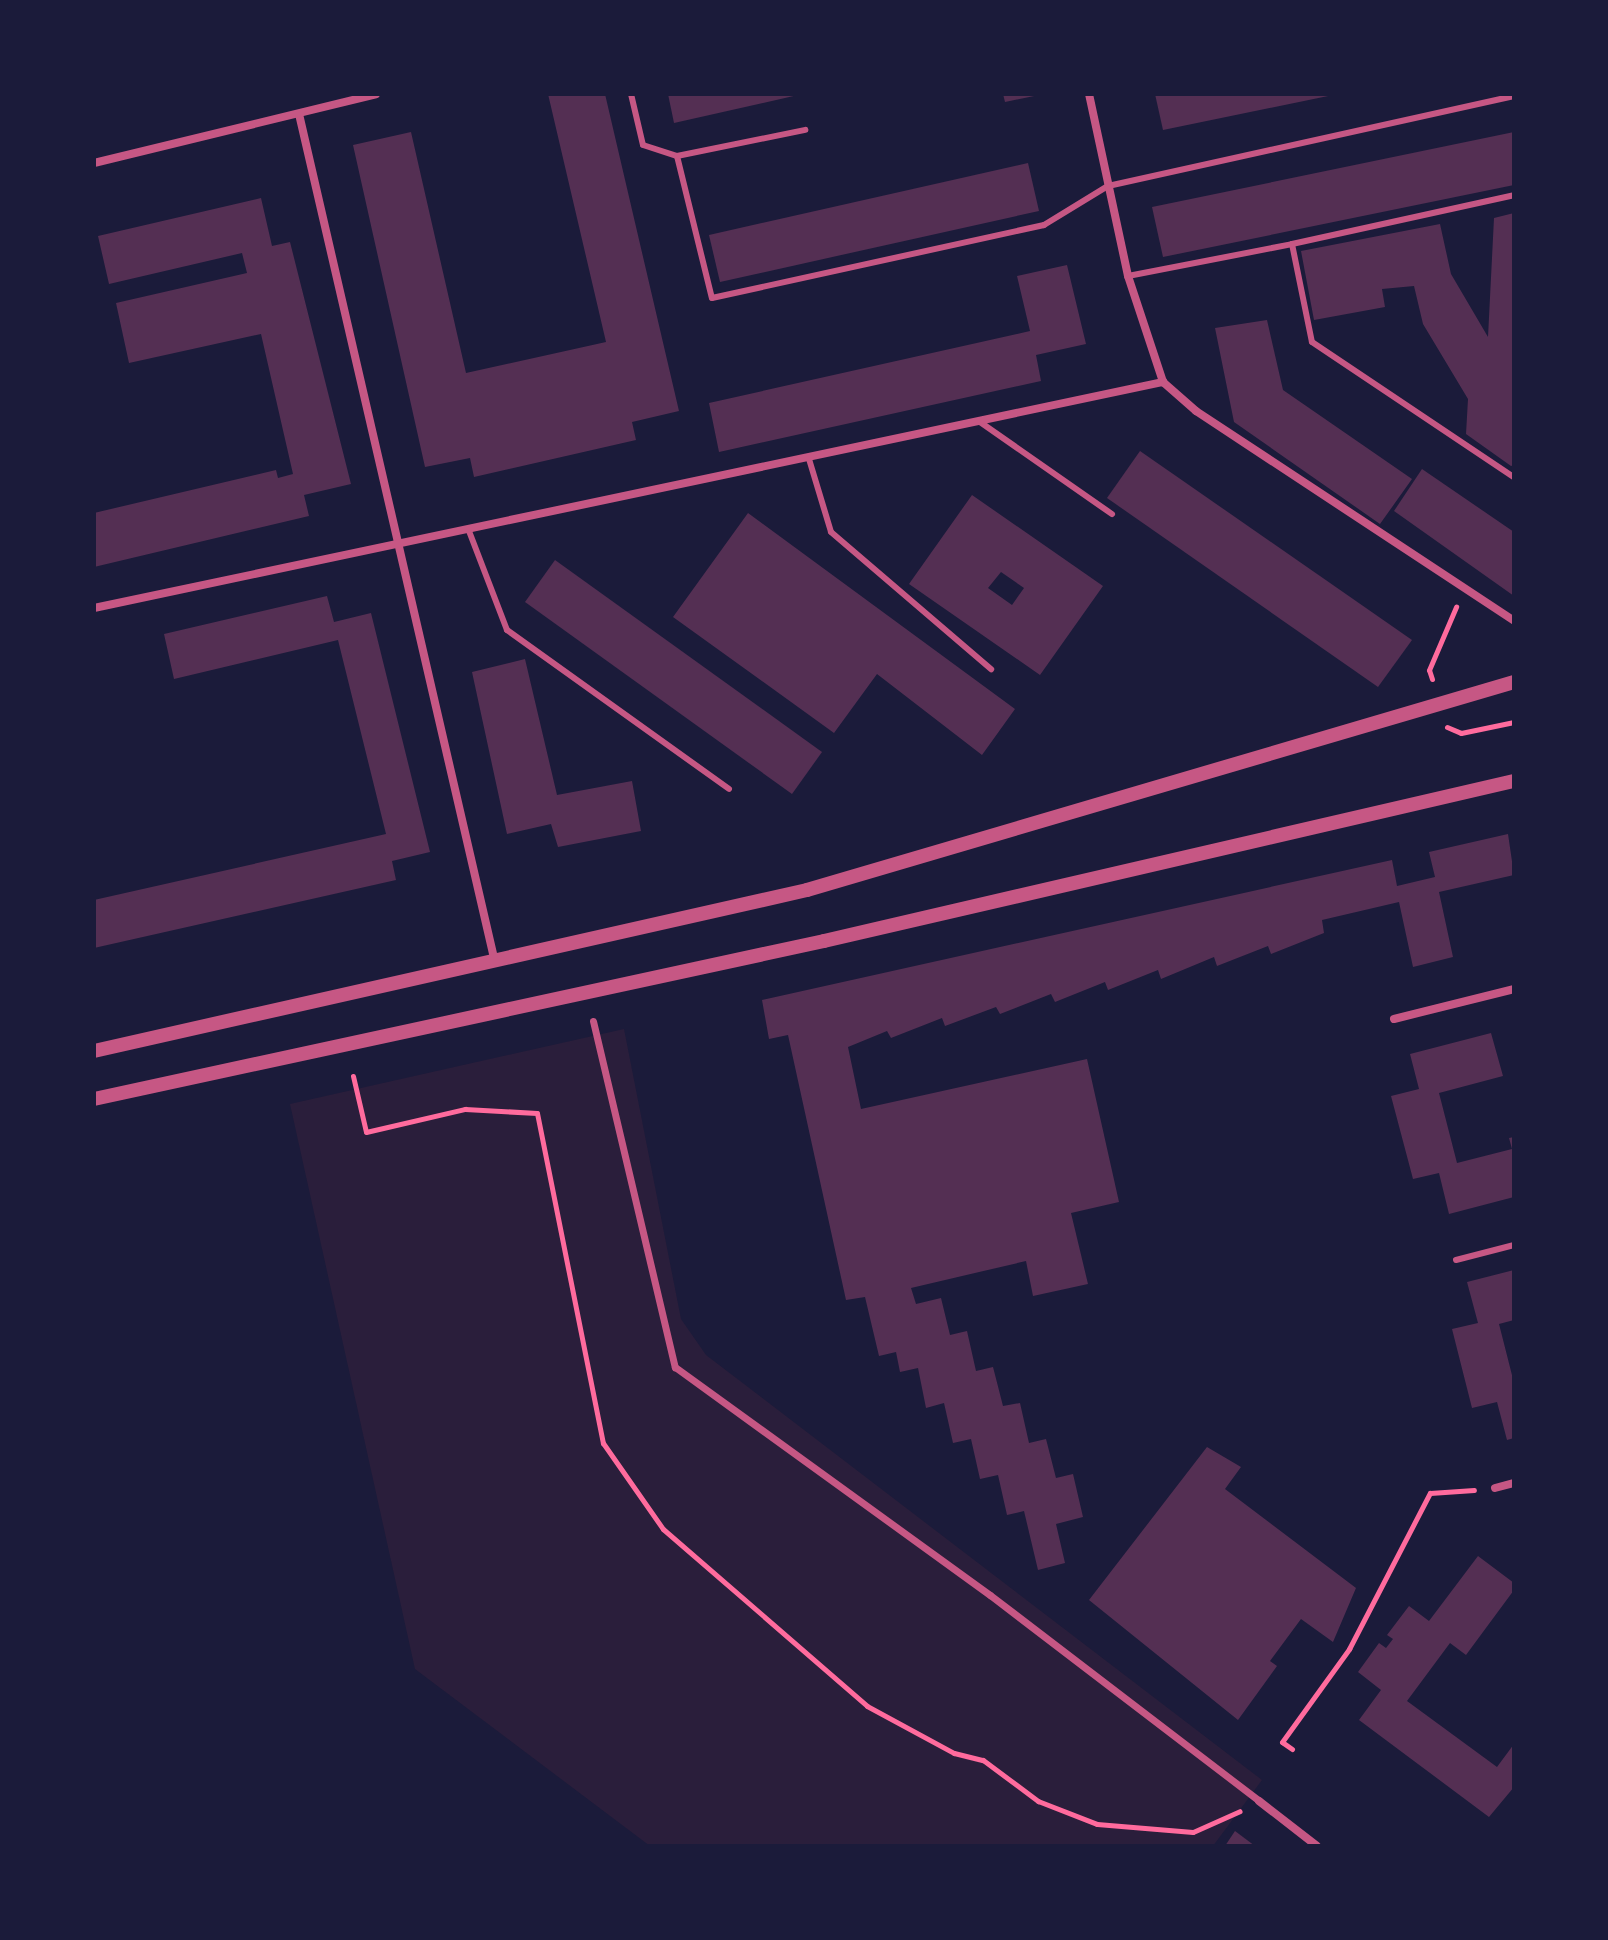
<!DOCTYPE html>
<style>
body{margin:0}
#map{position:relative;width:1608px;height:1940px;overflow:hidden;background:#1b1b3a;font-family:Mulish,sans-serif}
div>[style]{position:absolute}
.green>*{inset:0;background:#2a1e3b}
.building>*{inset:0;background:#542f53}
.path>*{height:5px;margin:-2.5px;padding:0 2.5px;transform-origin:2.5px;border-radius:2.5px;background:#ff6b9d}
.service>*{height:6px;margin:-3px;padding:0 3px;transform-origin:3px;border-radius:3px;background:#c65784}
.pedestrian>*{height:7px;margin:-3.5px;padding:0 3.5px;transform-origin:3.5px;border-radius:3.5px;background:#c65784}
.minor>*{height:8px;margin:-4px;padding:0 4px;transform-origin:4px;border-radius:4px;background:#c65784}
.tertiary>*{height:14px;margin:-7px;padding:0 7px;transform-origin:7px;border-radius:7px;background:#c65784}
span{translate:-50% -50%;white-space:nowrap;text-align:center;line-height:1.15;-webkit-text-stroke:8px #1b1b3a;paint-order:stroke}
.frame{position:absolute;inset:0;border:96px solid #1b1b3a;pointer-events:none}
</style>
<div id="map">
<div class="green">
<div style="clip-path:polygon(624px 1029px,681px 1319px,706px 1355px,1262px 1780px,1213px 1846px,650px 1846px,415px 1669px,290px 1104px)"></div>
</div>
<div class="building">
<div style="clip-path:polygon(548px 94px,605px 94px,679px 411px,632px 422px,636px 440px,474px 477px,470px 458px,425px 467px,353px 145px,411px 132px,466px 373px,606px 342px)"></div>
<div style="clip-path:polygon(668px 94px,798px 94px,798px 95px,674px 123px)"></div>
<div style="clip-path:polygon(1003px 94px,1039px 94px,1039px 95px,1005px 102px)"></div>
<div style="clip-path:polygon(1155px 94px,1333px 94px,1333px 95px,1163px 130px)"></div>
<div style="clip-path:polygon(1514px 132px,1514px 185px,1163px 257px,1152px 207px)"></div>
<div style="clip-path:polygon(1028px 163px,1039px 211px,720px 282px,709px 235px)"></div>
<div style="clip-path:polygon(261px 198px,272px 246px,290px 242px,351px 484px,304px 495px,309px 516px,94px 567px,94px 513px,276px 470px,278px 478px,293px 474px,261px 334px,129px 363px,116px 303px,247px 273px,242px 253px,109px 284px,98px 236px)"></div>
<div style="clip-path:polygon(1514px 213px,1514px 465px,1511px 466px,1466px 434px,1468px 399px,1423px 324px,1414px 286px,1382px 289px,1385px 307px,1314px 320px,1301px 251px,1440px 224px,1451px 274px,1488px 337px,1494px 218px)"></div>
<div style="clip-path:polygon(1067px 265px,1086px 344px,1036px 355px,1041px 381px,719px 452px,709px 403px,1030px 331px,1017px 276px)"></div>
<div style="clip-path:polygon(1267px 320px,1283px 390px,1412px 479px,1380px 524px,1234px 422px,1215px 328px)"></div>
<div style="clip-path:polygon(1140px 451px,1412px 640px,1378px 687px,1107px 498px)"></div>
<div style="clip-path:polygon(1422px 469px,1514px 532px,1514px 596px,1394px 511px)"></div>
<div style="clip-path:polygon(evenodd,972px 495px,1103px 586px,1040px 675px,909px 584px,972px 495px,1001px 572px,1024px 588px,1012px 605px,988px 588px,1001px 572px)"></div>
<div style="clip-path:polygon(748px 513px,1015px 709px,982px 755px,877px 674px,834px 733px,673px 617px)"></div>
<div style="clip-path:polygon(555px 560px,822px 752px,792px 794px,525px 602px)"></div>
<div style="clip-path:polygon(327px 596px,334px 622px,371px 613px,430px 852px,392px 861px,396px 880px,94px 948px,94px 900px,386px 834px,338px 640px,174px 679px,164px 634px)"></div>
<div style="clip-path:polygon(525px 659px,557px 795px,632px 781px,641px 831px,558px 847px,551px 824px,507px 834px,472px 672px)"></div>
<div style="clip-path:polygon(1508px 834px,1514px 875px,1439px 892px,1453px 957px,1413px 967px,1399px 902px,1322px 920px,1324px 933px,1271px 954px,1268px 946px,1217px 966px,1214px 957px,1161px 979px,1158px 970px,1108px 990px,1105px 982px,1055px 1002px,1051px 994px,1000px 1014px,996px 1007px,945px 1026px,942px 1018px,891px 1038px,887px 1031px,848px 1047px,861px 1109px,1087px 1059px,1119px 1202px,1071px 1213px,1088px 1284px,1033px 1296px,1026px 1261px,911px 1288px,916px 1304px,941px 1298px,950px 1335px,967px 1331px,976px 1371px,993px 1367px,1003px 1406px,1020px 1403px,1029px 1443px,1046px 1439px,1056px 1478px,1073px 1474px,1083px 1517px,1056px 1524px,1065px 1563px,1038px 1570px,1024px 1511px,1007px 1515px,998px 1475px,980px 1479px,971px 1439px,953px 1443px,944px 1403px,926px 1408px,918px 1368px,900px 1372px,896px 1352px,879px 1356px,865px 1297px,846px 1300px,788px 1035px,769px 1039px,762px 1000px,1392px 860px,1397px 886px,1435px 877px,1429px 852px)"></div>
<div style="clip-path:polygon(1491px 1033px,1503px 1076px,1439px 1093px,1457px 1163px,1512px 1149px,1509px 1138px,1514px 1137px,1514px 1197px,1449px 1214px,1439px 1173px,1413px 1179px,1391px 1096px,1419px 1089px,1410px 1054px)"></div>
<div style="clip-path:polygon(1514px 1270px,1514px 1320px,1499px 1324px,1514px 1383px,1514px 1438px,1507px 1440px,1497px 1402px,1472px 1408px,1452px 1329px,1478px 1323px,1467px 1282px)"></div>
<div style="clip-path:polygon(1207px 1447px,1241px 1467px,1225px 1489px,1356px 1588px,1333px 1642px,1301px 1619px,1270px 1661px,1277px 1666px,1238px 1720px,1089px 1600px)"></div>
<div style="clip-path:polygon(1478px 1556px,1514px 1583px,1514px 1590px,1466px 1655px,1450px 1643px,1407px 1701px,1497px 1767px,1514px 1744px,1514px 1787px,1489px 1817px,1359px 1720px,1381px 1690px,1358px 1672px,1379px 1643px,1386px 1648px,1393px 1639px,1387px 1635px,1409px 1606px,1429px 1621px)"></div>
<div style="clip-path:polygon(1235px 1831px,1255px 1846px,1225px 1846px)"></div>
</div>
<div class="path">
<div style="left:1432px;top:679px;width:9px;rotate:-108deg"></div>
<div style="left:1429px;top:670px;width:69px;rotate:-66.8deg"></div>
<div style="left:1447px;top:727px;width:15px;rotate:23deg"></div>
<div style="left:1461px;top:733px;width:54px;rotate:-11.7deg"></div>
<div style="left:353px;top:1076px;width:57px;rotate:76.9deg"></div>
<div style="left:366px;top:1132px;width:102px;rotate:-13.1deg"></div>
<div style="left:465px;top:1109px;width:72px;rotate:3.2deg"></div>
<div style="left:537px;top:1113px;width:337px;rotate:78.7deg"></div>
<div style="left:603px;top:1443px;width:105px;rotate:55.1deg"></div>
<div style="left:663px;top:1529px;width:270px;rotate:40.9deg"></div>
<div style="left:867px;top:1706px;width:99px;rotate:28.4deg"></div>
<div style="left:954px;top:1753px;width:30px;rotate:14deg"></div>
<div style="left:983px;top:1760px;width:69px;rotate:36.7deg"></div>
<div style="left:1038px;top:1801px;width:63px;rotate:21.3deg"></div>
<div style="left:1097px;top:1824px;width:96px;rotate:4.8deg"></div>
<div style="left:1193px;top:1832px;width:51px;rotate:-24.1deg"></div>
<div style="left:1292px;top:1749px;width:12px;rotate:-145deg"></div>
<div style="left:1282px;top:1742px;width:115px;rotate:-54.2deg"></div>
<div style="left:1349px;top:1649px;width:176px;rotate:-62.6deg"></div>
<div style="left:1430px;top:1493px;width:44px;rotate:-3.9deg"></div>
</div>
<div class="service">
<div style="left:631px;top:94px;width:52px;rotate:76.8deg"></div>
<div style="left:643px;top:145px;width:36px;rotate:18deg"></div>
<div style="left:677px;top:156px;width:146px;rotate:76.2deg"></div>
<div style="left:712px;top:298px;width:340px;rotate:-12.4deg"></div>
<div style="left:1044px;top:225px;width:75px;rotate:-31.4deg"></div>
<div style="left:1108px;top:186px;width:416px;rotate:-12.5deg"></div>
<div style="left:677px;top:156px;width:131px;rotate:-11.5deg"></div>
<div style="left:1292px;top:244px;width:227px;rotate:-12.4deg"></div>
<div style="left:1128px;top:276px;width:167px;rotate:-11deg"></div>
<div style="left:1292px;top:244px;width:100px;rotate:78.5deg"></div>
<div style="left:1312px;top:342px;width:243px;rotate:33.8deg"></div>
<div style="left:980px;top:422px;width:161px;rotate:34.9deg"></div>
<div style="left:809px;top:459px;width:76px;rotate:73.2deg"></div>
<div style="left:831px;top:532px;width:211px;rotate:40.6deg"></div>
<div style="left:469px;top:531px;width:106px;rotate:69deg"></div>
<div style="left:507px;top:630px;width:273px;rotate:35.6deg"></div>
<div style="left:1456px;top:1260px;width:60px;rotate:-14.5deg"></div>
</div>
<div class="pedestrian">
<div style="left:593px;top:1021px;width:356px;rotate:76.7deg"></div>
<div style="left:675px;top:1367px;width:389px;rotate:35.9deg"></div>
<div style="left:990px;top:1595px;width:339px;rotate:37.4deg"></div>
</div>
<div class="minor">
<div style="left:1089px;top:94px;width:186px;rotate:77.9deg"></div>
<div style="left:1128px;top:276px;width:112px;rotate:71.7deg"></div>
<div style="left:1163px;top:382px;width:44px;rotate:41.3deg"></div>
<div style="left:1196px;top:411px;width:381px;rotate:33.4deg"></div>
<div style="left:299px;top:114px;width:866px;rotate:76.99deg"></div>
<div style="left:94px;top:163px;width:290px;rotate:-13.7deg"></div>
<div style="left:94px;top:608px;width:1093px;rotate:-11.94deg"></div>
<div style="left:1394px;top:1019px;width:124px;rotate:-14deg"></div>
<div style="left:1495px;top:1488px;width:20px;rotate:-15deg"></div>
<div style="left:1259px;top:1801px;width:73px;rotate:37.8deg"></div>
</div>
<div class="tertiary">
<div style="left:94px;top:1051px;width:731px;rotate:-12.72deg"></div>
<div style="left:807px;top:890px;width:737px;rotate:-16.39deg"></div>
<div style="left:94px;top:1099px;width:747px;rotate:-12.21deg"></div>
<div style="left:824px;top:941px;width:708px;rotate:-13.06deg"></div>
</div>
<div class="frame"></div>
</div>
